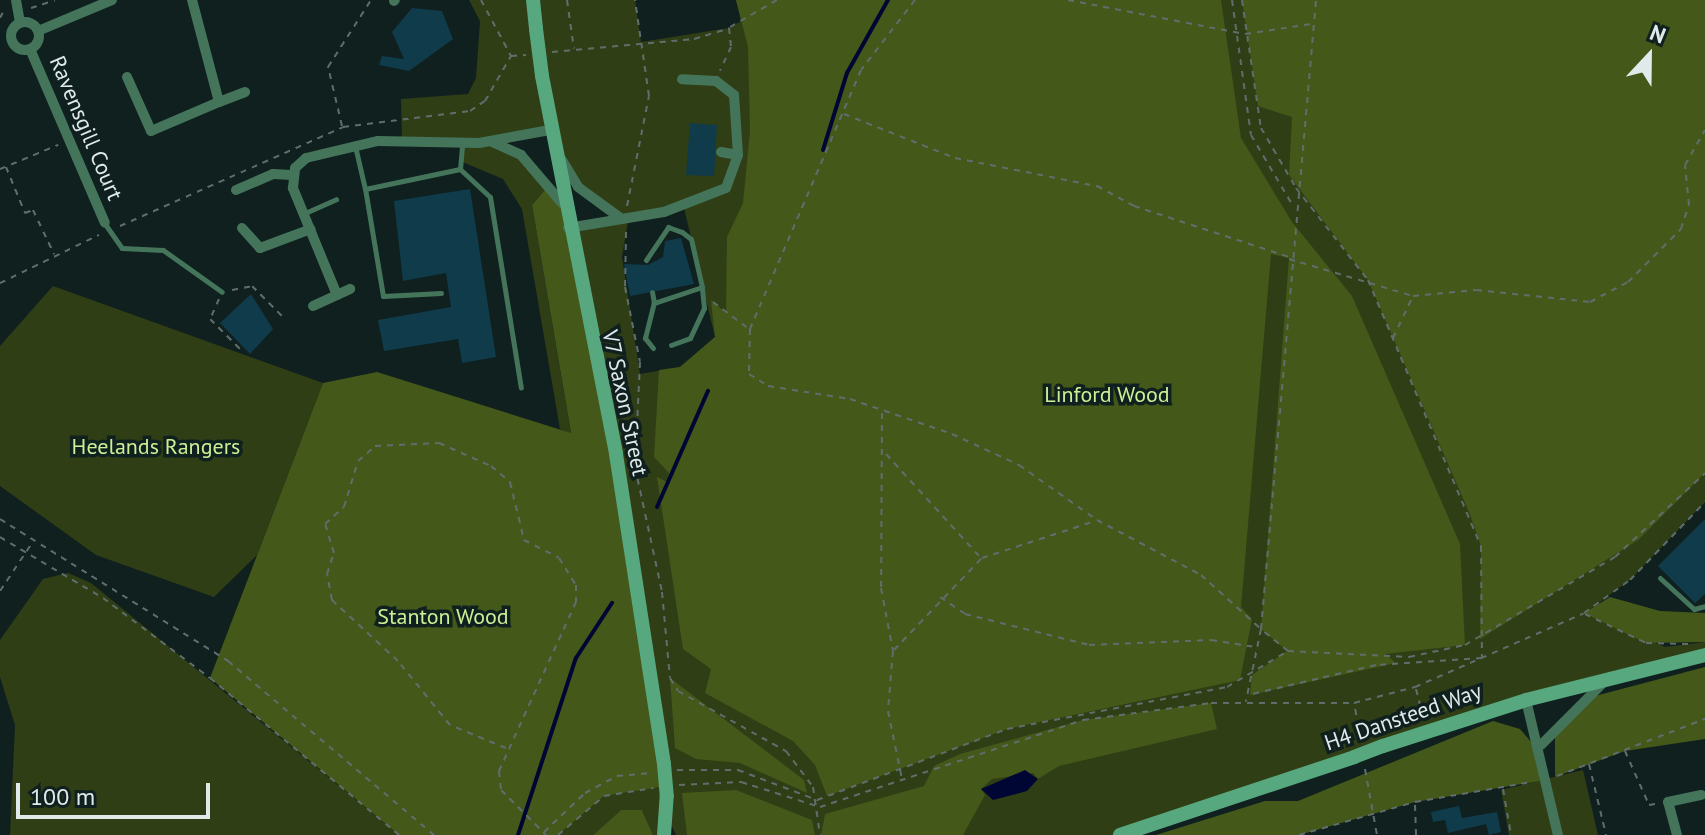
<!DOCTYPE html>
<style>
body{margin:0}
#map{position:relative;width:1705px;height:835px;overflow:hidden;background:#0f201f;font-family:"PT Sans",sans-serif}
div>[style]{position:absolute}
.green>*{inset:0;background:#303e15}
.forest>*{inset:0;background:#445819}
.water>*{inset:0;background:#000633}
.stream>*{height:4px;margin:-2px;padding:0 2px;transform-origin:2px;border-radius:2px;background:#000633}
.building>*{inset:0;background:#0f3b4b}
.path>*{height:2px;margin-top:-1px;transform-origin:0;background:repeating-linear-gradient(90deg,#5f6d6d 0 6px,transparent 0 12px)}
.lane>*{height:5px;margin:-2.5px;padding:0 2.5px;transform-origin:2.5px;border-radius:2.5px;background:#44755b}
.street>*{height:10px;margin:-5px;padding:0 5px;transform-origin:5px;border-radius:5px;background:#44755b}
.street>.ring{margin:-5px;padding:0;box-sizing:content-box;background:none;border:10px solid #44755b;border-radius:50%}
.secondary>*{height:14px;margin:-7px;padding:0 7px;transform-origin:7px;border-radius:7px;background:#57a87e}
.secondary-bridge>*{height:14px;margin:-7px;padding:0 7px;transform-origin:7px;border-radius:7px;background:#57a87e}
span{translate:-50% -50%;white-space:nowrap;text-align:center;line-height:1.15;-webkit-text-stroke:7px #0f201f;paint-order:stroke}
.street-label{font-size:22px;color:#e0eaea}
.park-label{font-size:22px;color:#cdef95}
.north{position:absolute;left:1609px;top:16px;width:80px;height:80px;-webkit-text-stroke:6px #0f201f;paint-order:stroke;rotate:22deg;font-size:22px;font-weight:700;line-height:32px;text-align:center;color:#e0eaea}
.north::after{content:'';display:block;margin:auto;width:28px;height:36px;background:#e0eaea;clip-path:polygon(50% 0,100% 100%,50% 72%,0 100%)}
.scale{position:absolute;left:16px;top:783px;width:194px;height:36px;box-sizing:border-box;border:4px solid #e0eaea;border-top:0;padding-left:10px;font-size:24px;line-height:28px;white-space:nowrap;color:#e0eaea;-webkit-text-stroke:6px #0f201f;paint-order:stroke}
</style>
<div id="map">
<div class="green">
<div style="clip-path:polygon(evenodd,469px 0,635px 0,641px 42px,729px 28px,741px 21px,736px 0,1705px 0,1705px 502px,1630px 580px,1585px 613px,1665px 647px,1705px 642px,1705px 656px,1614px 674px,1141px 829px,1143px 835px,676px 835px,668px 818px,664px 835px,653px 835px,642px 810px,621px 810px,593px 835px,558px 835px,604px 796px,666px 786px,567px 228px,617px 218px,578px 187px,550px 130px,491px 141px,521px 155px,549px 185px,532px 205px,571px 434px,560px 429px,522px 209px,503px 179px,460px 161px,461px 143px,402px 141px,401px 99px,468px 94px,476px 78px,480px 21px,469px 0,684px 208px,715px 337px,680px 367px,640px 374px,622px 257px,629px 216px,684px 208px)"></div>
<div style="clip-path:polygon(53px 286px,323px 383px,257px 555px,214px 597px,96px 555px,0 486px,0 346px)"></div>
<div style="clip-path:polygon(68px 573px,91px 583px,399px 835px,10px 835px,15px 725px,0 677px,0 640px,43px 579px)"></div>
<div style="clip-path:polygon(1583px 770px,1598px 835px,1509px 835px,1501px 790px)"></div>
</div>
<div class="forest">
<div style="clip-path:polygon(736px 0,1221px 0,1241px 138px,1292px 222px,1352px 296px,1460px 544px,1465px 645px,1385px 654px,1396px 663px,1250px 695px,1252px 675px,1287px 651px,1261px 629px,1289px 258px,1271px 254px,1241px 607px,1252px 619px,1240px 680px,1007px 729px,827px 796px,815px 765px,793px 741px,705px 693px,711px 669px,683px 649px,657px 477px,667px 482px,669px 473px,654px 457px,659px 370px,680px 367px,715px 337px,711px 300px,726px 313px,727px 237px,743px 203px,750px 131px,748px 47px)"></div>
<div style="clip-path:polygon(1242px 0,1705px 0,1705px 473px,1638px 540px,1480px 639px,1481px 546px,1469px 512px,1368px 280px,1289px 175px,1292px 117px,1258px 106px)"></div>
<div style="clip-path:polygon(549px 185px,562px 203px,590px 343px,667px 786px,604px 796px,558px 835px,399px 835px,210px 678px,323px 383px,377px 372px,571px 433px,532px 205px)"></div>
<div style="clip-path:polygon(1610px 597px,1660px 611px,1705px 613px,1705px 642px,1646px 643px,1584px 613px)"></div>
<div style="clip-path:polygon(1705px 667px,1705px 739px,1625px 751px,1555px 777px,1555px 735px,1595px 696px)"></div>
<div style="clip-path:polygon(670px 678px,804px 780px,807px 793px,740px 763px,696px 759px,675px 748px)"></div>
<div style="clip-path:polygon(1211px 703px,1217px 729px,1059px 766px,1038px 779px,1033px 773px,992px 779px,981px 789px,985px 795px,963px 835px,821px 835px,825px 814px,924px 786px,934px 766px,960px 754px,1083px 720px)"></div>
<div style="clip-path:polygon(1493px 721px,1520px 729px,1532px 743px,1540px 781px,1415px 802px,1299px 835px,1156px 835px,1265px 801px,1298px 801px)"></div>
<div style="clip-path:polygon(736px 790px,812px 820px,815px 835px,687px 835px,682px 793px)"></div>
<div style="clip-path:polygon(621px 810px,642px 810px,653px 835px,593px 835px)"></div>
</div>
<div class="water">
<div style="clip-path:polygon(1025px 770px,1038px 779px,1027px 791px,993px 800px,981px 789px)"></div>
</div>
<div class="stream">
<div style="left:823px;top:150px;width:81px;rotate:-72.7deg"></div>
<div style="left:847px;top:73px;width:84px;rotate:-60.7deg"></div>
<div style="left:657px;top:507px;width:127px;rotate:-66.3deg"></div>
<div style="left:518px;top:835px;width:186px;rotate:-71.9deg"></div>
<div style="left:576px;top:658px;width:66px;rotate:-56.8deg"></div>
</div>
<div class="building">
<div style="clip-path:polygon(412px 8px,442px 11px,453px 39px,409px 71px,379px 65px,382px 56px,404px 59px,392px 32px)"></div>
<div style="clip-path:polygon(690px 123px,717px 125px,714px 176px,686px 175px)"></div>
<div style="clip-path:polygon(470px 189px,496px 357px,462px 363px,458px 339px,384px 351px,378px 320px,451px 307px,446px 273px,403px 281px,394px 201px)"></div>
<div style="clip-path:polygon(681px 238px,694px 284px,630px 296px,624px 264px,648px 265px,663px 257px,665px 241px)"></div>
<div style="clip-path:polygon(251px 294px,273px 329px,250px 354px,220px 323px)"></div>
<div style="clip-path:polygon(1705px 519px,1705px 594px,1695px 603px,1658px 566px)"></div>
<div style="clip-path:polygon(1459px 806px,1462px 818px,1497px 812px,1501px 832px,1489px 835px,1486px 824px,1448px 833px,1445px 820px,1433px 822px,1431px 812px)"></div>
</div>
<div class="path">
<div style="left:481px;top:0;width:64px;rotate:61.8deg"></div>
<div style="left:511px;top:56px;width:15px;rotate:-4deg"></div>
<div style="left:567px;top:0;width:49px;rotate:81.9deg"></div>
<div style="left:915px;top:0;width:88px;rotate:127.6deg"></div>
<div style="left:861px;top:70px;width:282px;rotate:113.2deg"></div>
<div style="left:750px;top:329px;width:45px;rotate:91.3deg"></div>
<div style="left:749px;top:374px;width:22px;rotate:32deg"></div>
<div style="left:768px;top:386px;width:83px;rotate:9deg"></div>
<div style="left:850px;top:399px;width:108px;rotate:18.9deg"></div>
<div style="left:952px;top:434px;width:74px;rotate:24.8deg"></div>
<div style="left:1019px;top:465px;width:95px;rotate:35.2deg"></div>
<div style="left:1097px;top:520px;width:118px;rotate:27.9deg"></div>
<div style="left:1201px;top:575px;width:81px;rotate:42deg"></div>
<div style="left:1261px;top:629px;width:74px;rotate:101.8deg"></div>
<div style="left:1068px;top:0;width:180px;rotate:10.9deg"></div>
<div style="left:1245px;top:34px;width:67px;rotate:-8.6deg"></div>
<div style="left:1232px;top:0;width:136px;rotate:82deg"></div>
<div style="left:1251px;top:135px;width:82px;rotate:59.4deg"></div>
<div style="left:1242px;top:0;width:129px;rotate:81.6deg"></div>
<div style="left:1261px;top:128px;width:69px;rotate:59.7deg"></div>
<div style="left:1296px;top:188px;width:117px;rotate:52deg"></div>
<div style="left:1368px;top:280px;width:289px;rotate:67deg"></div>
<div style="left:1481px;top:546px;width:112px;rotate:89.5deg"></div>
<div style="left:1482px;top:658px;width:106px;rotate:176.2deg"></div>
<div style="left:1376px;top:665px;width:127px;rotate:166.8deg"></div>
<div style="left:31px;top:8px;width:25px;rotate:-18deg"></div>
<div style="left:0;top:18px;width:11px;rotate:-63deg"></div>
<div style="left:730px;top:27px;width:54px;rotate:-29.9deg"></div>
<div style="left:552px;top:52px;width:143px;rotate:-5.2deg"></div>
<div style="left:694px;top:39px;width:37px;rotate:-17deg"></div>
<div style="left:729px;top:28px;width:19px;rotate:84deg"></div>
<div style="left:731px;top:47px;width:26px;rotate:115deg"></div>
<div style="left:844px;top:114px;width:119px;rotate:21.6deg"></div>
<div style="left:955px;top:158px;width:145px;rotate:11.2deg"></div>
<div style="left:1097px;top:186px;width:42px;rotate:28.4deg"></div>
<div style="left:1134px;top:206px;width:163px;rotate:18.2deg"></div>
<div style="left:342px;top:126px;width:61px;rotate:-103.3deg"></div>
<div style="left:328px;top:67px;width:80px;rotate:-57.3deg"></div>
<div style="left:6px;top:167px;width:50px;rotate:67.6deg"></div>
<div style="left:25px;top:213px;width:9px;rotate:-21deg"></div>
<div style="left:33px;top:210px;width:49px;rotate:64.5deg"></div>
<div style="left:0;top:169px;width:63px;rotate:-22.5deg"></div>
<div style="left:627px;top:206px;width:112px;rotate:-78.7deg"></div>
<div style="left:649px;top:96px;width:97px;rotate:-98.3deg"></div>
<div style="left:120px;top:226px;width:244px;rotate:-23.9deg"></div>
<div style="left:343px;top:127px;width:128px;rotate:-7.2deg"></div>
<div style="left:470px;top:111px;width:18px;rotate:-34deg"></div>
<div style="left:485px;top:101px;width:52px;rotate:-60deg"></div>
<div style="left:626px;top:232px;width:55px;rotate:91deg"></div>
<div style="left:625px;top:287px;width:76px;rotate:78.7deg"></div>
<div style="left:640px;top:362px;width:105px;rotate:92.7deg"></div>
<div style="left:635px;top:467px;width:128px;rotate:77.8deg"></div>
<div style="left:662px;top:592px;width:86px;rotate:84.7deg"></div>
<div style="left:670px;top:678px;width:15px;rotate:58deg"></div>
<div style="left:678px;top:691px;width:124px;rotate:29.1deg"></div>
<div style="left:786px;top:751px;width:45px;rotate:53.1deg"></div>
<div style="left:813px;top:787px;width:49px;rotate:81.7deg"></div>
<div style="left:1289px;top:259px;width:129px;rotate:16.6deg"></div>
<div style="left:1413px;top:296px;width:63px;rotate:-5.4deg"></div>
<div style="left:1476px;top:290px;width:115px;rotate:6deg"></div>
<div style="left:1590px;top:302px;width:43px;rotate:-27.8deg"></div>
<div style="left:1628px;top:282px;width:75px;rotate:-45deg"></div>
<div style="left:1681px;top:229px;width:25px;rotate:-72deg"></div>
<div style="left:1689px;top:205px;width:40px;rotate:-95.7deg"></div>
<div style="left:1685px;top:165px;width:40px;rotate:-60.3deg"></div>
<div style="left:0;top:283px;width:110px;rotate:-25.9deg"></div>
<div style="left:232px;top:290px;width:20px;rotate:-11deg"></div>
<div style="left:252px;top:286px;width:44px;rotate:45deg"></div>
<div style="left:219px;top:299px;width:22px;rotate:114deg"></div>
<div style="left:210px;top:319px;width:45px;rotate:45deg"></div>
<div style="left:713px;top:302px;width:45px;rotate:36.9deg"></div>
<div style="left:1393px;top:338px;width:44px;rotate:-64.6deg"></div>
<div style="left:882px;top:413px;width:175px;rotate:90.3deg"></div>
<div style="left:881px;top:588px;width:64px;rotate:79.2deg"></div>
<div style="left:893px;top:651px;width:60px;rotate:94.8deg"></div>
<div style="left:888px;top:711px;width:69px;rotate:78.4deg"></div>
<div style="left:886px;top:454px;width:141px;rotate:47.6deg"></div>
<div style="left:0;top:519px;width:269px;rotate:31.9deg"></div>
<div style="left:228px;top:661px;width:270px;rotate:40.2deg"></div>
<div style="left:0;top:537px;width:120px;rotate:30.6deg"></div>
<div style="left:103px;top:598px;width:134px;rotate:36.8deg"></div>
<div style="left:210px;top:678px;width:246px;rotate:39.7deg"></div>
<div style="left:0;top:591px;width:58px;rotate:-56.3deg"></div>
<div style="left:940px;top:597px;width:30px;rotate:34deg"></div>
<div style="left:965px;top:614px;width:128px;rotate:14deg"></div>
<div style="left:1089px;top:645px;width:122px;rotate:-2.3deg"></div>
<div style="left:1211px;top:640px;width:45px;rotate:9deg"></div>
<div style="left:1585px;top:614px;width:68px;rotate:25.4deg"></div>
<div style="left:1646px;top:643px;width:42px;rotate:1.4deg"></div>
<div style="left:894px;top:650px;width:127px;rotate:-46.3deg"></div>
<div style="left:982px;top:558px;width:119px;rotate:-18.1deg"></div>
<div style="left:1288px;top:651px;width:35px;rotate:-141deg"></div>
<div style="left:1261px;top:629px;width:631px;rotate:-85deg"></div>
<div style="left:1416px;top:689px;width:30px;rotate:76deg"></div>
<div style="left:1360px;top:739px;width:36px;rotate:-99deg"></div>
<div style="left:1354px;top:703px;width:63px;rotate:-14.7deg"></div>
<div style="left:1415px;top:687px;width:184px;rotate:-23.6deg"></div>
<div style="left:1584px;top:613px;width:57px;rotate:-35.7deg"></div>
<div style="left:1630px;top:580px;width:108px;rotate:-46.1deg"></div>
<div style="left:506px;top:748px;width:61px;rotate:-157.7deg"></div>
<div style="left:450px;top:725px;width:82px;rotate:-129.1deg"></div>
<div style="left:398px;top:661px;width:90px;rotate:-137.3deg"></div>
<div style="left:332px;top:600px;width:26px;rotate:-101deg"></div>
<div style="left:327px;top:574px;width:22px;rotate:-72deg"></div>
<div style="left:334px;top:553px;width:30px;rotate:-107deg"></div>
<div style="left:325px;top:524px;width:25px;rotate:-42deg"></div>
<div style="left:344px;top:507px;width:48px;rotate:-73.1deg"></div>
<div style="left:358px;top:461px;width:23px;rotate:-41deg"></div>
<div style="left:375px;top:446px;width:64px;rotate:-2.7deg"></div>
<div style="left:439px;top:443px;width:57px;rotate:23.9deg"></div>
<div style="left:491px;top:466px;width:25px;rotate:40deg"></div>
<div style="left:510px;top:482px;width:60px;rotate:76.4deg"></div>
<div style="left:524px;top:540px;width:39px;rotate:27deg"></div>
<div style="left:559px;top:558px;width:32px;rotate:58deg"></div>
<div style="left:576px;top:585px;width:17px;rotate:90deg"></div>
<div style="left:576px;top:602px;width:186px;rotate:114.5deg"></div>
<div style="left:499px;top:771px;width:19px;rotate:84deg"></div>
<div style="left:501px;top:790px;width:64px;rotate:45deg"></div>
<div style="left:1625px;top:751px;width:59px;rotate:66deg"></div>
<div style="left:1649px;top:805px;width:6px;rotate:-9deg"></div>
<div style="left:1589px;top:764px;width:73px;rotate:76.5deg"></div>
<div style="left:1365px;top:769px;width:67px;rotate:79.7deg"></div>
<div style="left:677px;top:770px;width:61px"></div>
<div style="left:738px;top:770px;width:85px;rotate:20.8deg"></div>
<div style="left:817px;top:800px;width:203px;rotate:-20.5deg"></div>
<div style="left:1007px;top:729px;width:224px;rotate:-10.8deg"></div>
<div style="left:1227px;top:687px;width:71px;rotate:-30.5deg"></div>
<div style="left:1288px;top:651px;width:121px;rotate:2.8deg"></div>
<div style="left:1409px;top:657px;width:57px;rotate:-12.1deg"></div>
<div style="left:1465px;top:645px;width:174px;rotate:-30.4deg"></div>
<div style="left:1615px;top:557px;width:123px;rotate:-43deg"></div>
<div style="left:1557px;top:776px;width:159px;rotate:-21.1deg"></div>
<div style="left:679px;top:785px;width:62px;rotate:-2.8deg"></div>
<div style="left:741px;top:782px;width:83px;rotate:17.6deg"></div>
<div style="left:820px;top:807px;width:277px;rotate:-18.3deg"></div>
<div style="left:1083px;top:720px;width:129px;rotate:-7.6deg"></div>
<div style="left:1211px;top:703px;width:143px"></div>
<div style="left:1503px;top:789px;width:47px;rotate:80.1deg"></div>
<div style="left:1415px;top:805px;width:30px;rotate:88deg"></div>
<div style="left:544px;top:832px;width:57px;rotate:-43.6deg"></div>
<div style="left:585px;top:793px;width:36px;rotate:-28deg"></div>
<div style="left:617px;top:776px;width:34px;rotate:-5deg"></div>
<div style="left:558px;top:835px;width:60px;rotate:-40.3deg"></div>
<div style="left:604px;top:796px;width:50px;rotate:-9.3deg"></div>
<div style="left:1299px;top:835px;width:121px;rotate:-15.9deg"></div>
<div style="left:1415px;top:802px;width:119px;rotate:-9.7deg"></div>
</div>
<div class="lane">
<div style="left:355px;top:146px;width:44px;rotate:76.9deg"></div>
<div style="left:460px;top:169px;width:41px;rotate:43deg"></div>
<div style="left:490px;top:197px;width:193px;rotate:80.8deg"></div>
<div style="left:460px;top:169px;width:25px;rotate:-85deg"></div>
<div style="left:305px;top:213px;width:34px;rotate:-24deg"></div>
<div style="left:105px;top:224px;width:29px;rotate:55deg"></div>
<div style="left:122px;top:248px;width:41px;rotate:2.8deg"></div>
<div style="left:163px;top:250px;width:72px;rotate:35.4deg"></div>
<div style="left:646px;top:260px;width:40px;rotate:-56deg"></div>
<div style="left:668px;top:227px;width:15px;rotate:20deg"></div>
<div style="left:682px;top:232px;width:11px;rotate:38deg"></div>
<div style="left:691px;top:239px;width:49px;rotate:77.1deg"></div>
<div style="left:702px;top:287px;width:51px;rotate:161.6deg"></div>
<div style="left:654px;top:303px;width:11px;rotate:-100deg"></div>
<div style="left:441px;top:293px;width:58px;rotate:177deg"></div>
<div style="left:383px;top:296px;width:109px;rotate:-99.5deg"></div>
<div style="left:365px;top:189px;width:97px;rotate:-11.9deg"></div>
<div style="left:671px;top:345px;width:20px;rotate:-20deg"></div>
<div style="left:690px;top:338px;width:33px;rotate:-65deg"></div>
<div style="left:704px;top:308px;width:20px;rotate:-96deg"></div>
<div style="left:653px;top:348px;width:13px;rotate:-129deg"></div>
<div style="left:645px;top:338px;width:36px;rotate:-76deg"></div>
<div style="left:1660px;top:578px;width:46px;rotate:42.4deg"></div>
<div style="left:1694px;top:609px;width:11px;rotate:-15deg"></div>
</div>
<div class="street">
<div style="left:16px;top:0;width:23px;rotate:80deg"></div>
<div style="left:394px;top:1px;width:1px;rotate:-45deg"></div>
<div class="ring" style="left:11px;top:22px;width:18px;height:18px"></div>
<div style="left:38px;top:31px;width:80px;rotate:-22.7deg"></div>
<div style="left:30px;top:49px;width:189px;rotate:66.7deg"></div>
<div style="left:127px;top:77px;width:59px;rotate:66deg"></div>
<div style="left:151px;top:131px;width:74px;rotate:-23.1deg"></div>
<div style="left:219px;top:102px;width:106px;rotate:-104.8deg"></div>
<div style="left:219px;top:102px;width:28px;rotate:-21deg"></div>
<div style="left:490px;top:141px;width:34px;rotate:24deg"></div>
<div style="left:521px;top:155px;width:63px;rotate:49.5deg"></div>
<div style="left:721px;top:152px;width:17px;rotate:10deg"></div>
<div style="left:562px;top:160px;width:31px;rotate:59deg"></div>
<div style="left:578px;top:187px;width:51px;rotate:36.2deg"></div>
<div style="left:236px;top:190px;width:40px;rotate:-23.4deg"></div>
<div style="left:273px;top:174px;width:19px;rotate:3deg"></div>
<div style="left:242px;top:228px;width:27px;rotate:48deg"></div>
<div style="left:260px;top:248px;width:54px;rotate:-20.4deg"></div>
<div style="left:568px;top:228px;width:97px;rotate:-9.5deg"></div>
<div style="left:664px;top:212px;width:66px;rotate:-21.2deg"></div>
<div style="left:726px;top:188px;width:35px;rotate:-70deg"></div>
<div style="left:738px;top:155px;width:60px;rotate:-93.8deg"></div>
<div style="left:734px;top:95px;width:23px;rotate:-142deg"></div>
<div style="left:716px;top:81px;width:34px;rotate:-177deg"></div>
<div style="left:337px;top:295px;width:116px;rotate:-112.4deg"></div>
<div style="left:293px;top:188px;width:20px;rotate:-84deg"></div>
<div style="left:295px;top:168px;width:15px;rotate:-42deg"></div>
<div style="left:306px;top:158px;width:74px;rotate:-13.3deg"></div>
<div style="left:378px;top:141px;width:101px;rotate:1.1deg"></div>
<div style="left:479px;top:143px;width:72px;rotate:-10.4deg"></div>
<div style="left:550px;top:130px;width:9px;rotate:69deg"></div>
<div style="left:313px;top:306px;width:41px;rotate:-24.7deg"></div>
<div style="left:1526px;top:700px;width:139px;rotate:76.7deg"></div>
<div style="left:1541px;top:745px;width:89px;rotate:-45deg"></div>
<div style="left:1677px;top:835px;width:34px;rotate:-105deg"></div>
<div style="left:1668px;top:802px;width:34px;rotate:-12deg"></div>
</div>
<div class="secondary">
<div style="left:533px;top:0;width:29px;rotate:84deg"></div>
<div style="left:542px;top:76px;width:385px;rotate:78.9deg"></div>
<div style="left:616px;top:454px;width:314px;rotate:81.2deg"></div>
<div style="left:1383px;top:746px;width:150px;rotate:-17.8deg"></div>
<div style="left:1526px;top:700px;width:185px;rotate:-14.1deg"></div>
<div style="left:664px;top:835px;width:39px;rotate:-86deg"></div>
<div style="left:1120px;top:835px;width:247px;rotate:-18.4deg"></div>
</div>
<div class="secondary-bridge">
<div style="left:536px;top:29px;width:47px;rotate:82.7deg"></div>
<div style="left:1354px;top:757px;width:31px;rotate:-21deg"></div>
<div style="left:664px;top:764px;width:32px;rotate:85deg"></div>
</div>
<div class="street-label">
<span style="left:86px;top:128px;rotate:67deg">Ravensgill Court</span>
<span style="left:625px;top:403px;rotate:78deg">V7 Saxon Street</span>
<span style="left:1403px;top:717px;rotate:-19deg">H4 Dansteed Way</span>
</div>
<div class="park-label">
<span style="left:1107px;top:395px">Linford Wood</span>
<span style="left:156px;top:447px">Heelands Rangers</span>
<span style="left:443px;top:617px">Stanton Wood</span>
</div>
<div class="north">N</div>
<div class="scale">100 m</div>
</div>
